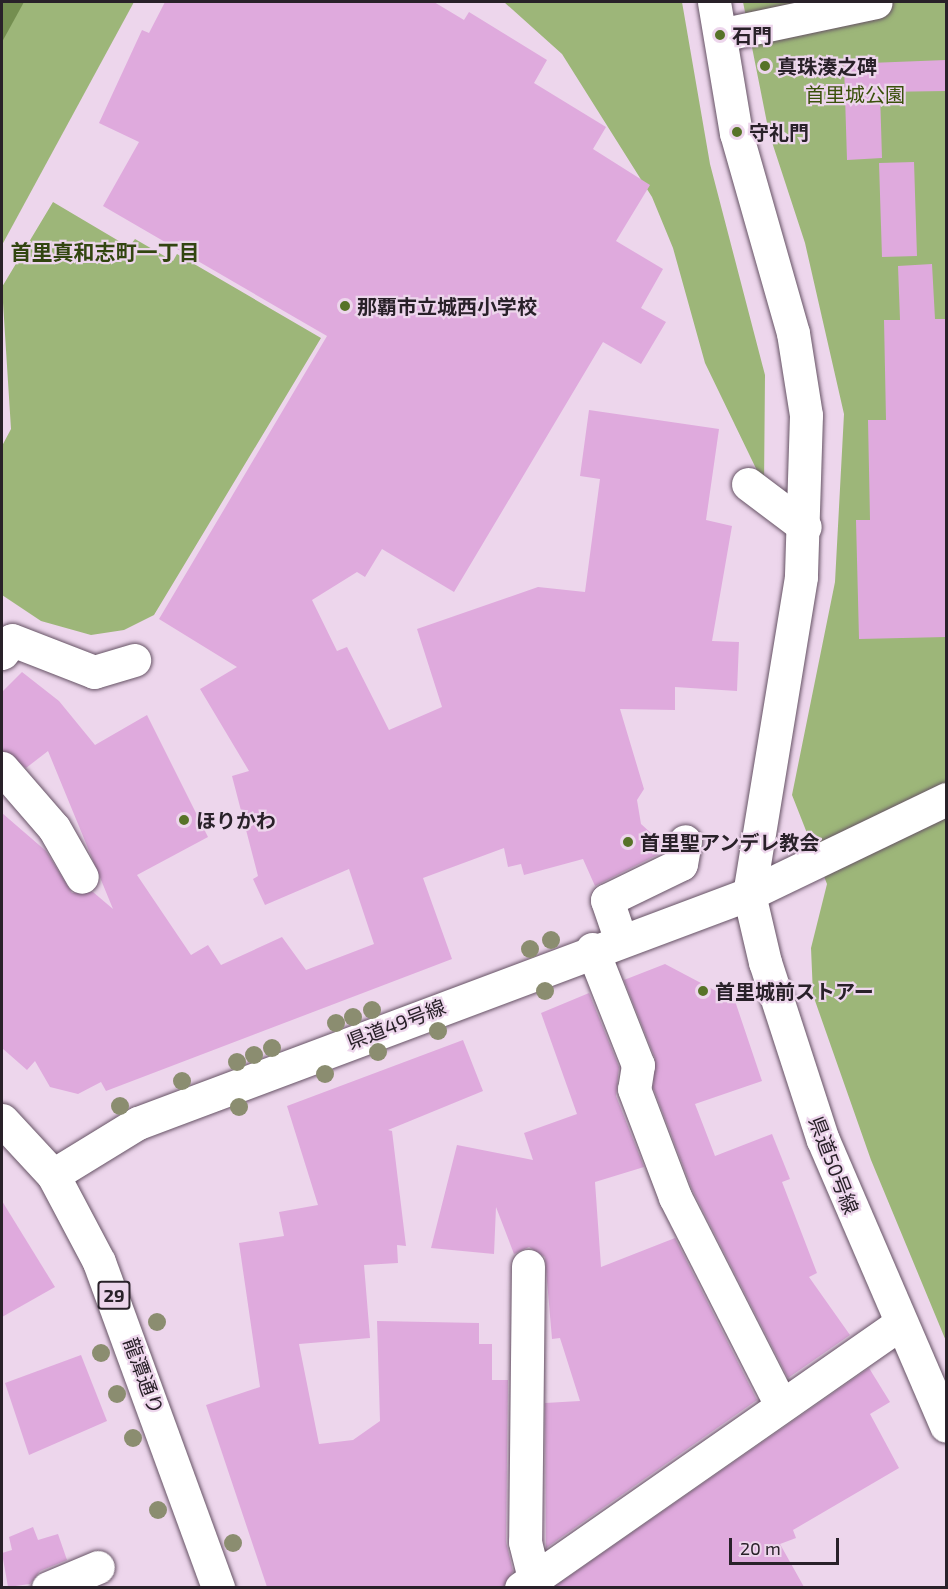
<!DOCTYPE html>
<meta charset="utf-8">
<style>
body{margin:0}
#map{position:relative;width:948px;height:1589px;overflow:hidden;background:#edd6ec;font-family:"Exo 2","Noto Sans JP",sans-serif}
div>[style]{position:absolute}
.green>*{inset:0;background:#9db679}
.water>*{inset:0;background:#748e50}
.building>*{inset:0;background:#dfaadd}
.roads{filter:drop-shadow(0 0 2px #665365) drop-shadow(0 0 2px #665365)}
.minor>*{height:33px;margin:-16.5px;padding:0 16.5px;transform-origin:16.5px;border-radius:16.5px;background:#fff}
.major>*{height:33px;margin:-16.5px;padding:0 16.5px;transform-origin:16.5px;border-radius:16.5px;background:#fff}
.trees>*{width:18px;height:18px;margin:-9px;border-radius:50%;background:#8b8d70}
.dots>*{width:16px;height:16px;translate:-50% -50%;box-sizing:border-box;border:3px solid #edd6ec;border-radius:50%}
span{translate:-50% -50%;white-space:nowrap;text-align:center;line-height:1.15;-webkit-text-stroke:4.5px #edd6ec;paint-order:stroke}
.shield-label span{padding:2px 4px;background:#edd6ec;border:2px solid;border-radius:4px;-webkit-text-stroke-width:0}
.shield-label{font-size:18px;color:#292129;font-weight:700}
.poi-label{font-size:20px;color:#292129;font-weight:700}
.left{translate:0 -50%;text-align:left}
.park-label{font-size:20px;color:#3a510b}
.street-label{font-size:20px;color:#292129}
.neighbourhood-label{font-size:21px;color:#324510;font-weight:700}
.frame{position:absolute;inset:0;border:3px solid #292129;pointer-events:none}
.scale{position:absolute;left:729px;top:1538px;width:110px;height:27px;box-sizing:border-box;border:3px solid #292129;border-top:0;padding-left:8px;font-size:18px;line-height:21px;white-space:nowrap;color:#292129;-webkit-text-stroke:4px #edd6ec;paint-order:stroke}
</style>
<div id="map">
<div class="green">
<div style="clip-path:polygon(2px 2px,134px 2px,2px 245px)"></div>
<div style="clip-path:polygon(504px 2px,682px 2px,710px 164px,765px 375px,764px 485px,705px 363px,673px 248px,652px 197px,562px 54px)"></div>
<div style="clip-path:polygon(743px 2px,946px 2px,946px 1341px,871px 1160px,813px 995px,811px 948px,827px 884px,792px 795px,835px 582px,844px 414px,805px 243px,769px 133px)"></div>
<div style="clip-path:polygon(53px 202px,129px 247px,135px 239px,173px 261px,177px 254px,321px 338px,154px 615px,124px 630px,91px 635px,41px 621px,2px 595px,2px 446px,11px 429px,2px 287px)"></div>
</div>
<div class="water">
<div style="clip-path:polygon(2px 2px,24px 2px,2px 42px)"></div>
</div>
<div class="building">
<div style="clip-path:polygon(165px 2px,434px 2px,464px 20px,469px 12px,547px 60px,534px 83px,606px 127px,593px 149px,650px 185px,616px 241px,663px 269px,641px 308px,666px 322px,641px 364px,603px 342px,454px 592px,382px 549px,365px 577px,357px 572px,312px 600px,337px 651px,347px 647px,389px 730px,442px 707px,417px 629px,538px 587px,585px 592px,600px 479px,580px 476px,589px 410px,719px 429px,706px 520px,732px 526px,712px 641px,739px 642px,737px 691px,675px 687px,675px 710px,620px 709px,644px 789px,637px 800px,641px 824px,662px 843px,659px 854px,595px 886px,583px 859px,524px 875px,521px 864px,508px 867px,504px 848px,423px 878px,452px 959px,106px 1091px,101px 1082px,78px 1094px,50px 1087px,35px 1061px,27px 1070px,2px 1048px,2px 813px,46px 851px,72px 893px,93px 892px,113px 909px,48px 751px,26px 768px,2px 750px,2px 692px,22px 672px,59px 701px,95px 745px,147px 715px,208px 837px,137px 875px,191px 955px,208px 945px,221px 965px,282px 937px,306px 970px,374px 944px,349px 869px,265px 905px,253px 879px,258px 876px,232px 776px,249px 771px,200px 689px,237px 667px,159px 619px,327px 336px,103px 206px,139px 142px,99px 123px,142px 30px,149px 33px)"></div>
<div style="clip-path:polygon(946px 60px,946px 91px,880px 92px,882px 158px,847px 160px,844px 64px)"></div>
<div style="clip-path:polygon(914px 162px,917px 256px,882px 257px,879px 163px)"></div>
<div style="clip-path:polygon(932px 264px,935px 319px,946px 319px,946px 637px,859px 639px,856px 520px,870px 520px,868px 420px,886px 420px,884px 320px,900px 320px,898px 266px)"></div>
<div style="clip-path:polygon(665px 964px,735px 1001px,762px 1081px,695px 1104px,715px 1156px,772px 1134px,790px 1179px,782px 1182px,817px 1273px,809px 1277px,850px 1335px,788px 1378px,692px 1189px,653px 1087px,655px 1058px,624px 980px)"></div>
<div style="clip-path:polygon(589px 993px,619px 1067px,616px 1096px,644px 1167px,595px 1182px,601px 1267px,675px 1238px,757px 1400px,546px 1548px,545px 1403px,580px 1401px,560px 1338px,552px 1339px,545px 1257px,529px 1247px,514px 1254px,496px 1207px,494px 1254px,431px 1248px,457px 1145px,533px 1160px,524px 1133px,577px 1114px,541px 1013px)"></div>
<div style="clip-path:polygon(463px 1040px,483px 1091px,388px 1130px,392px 1131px,406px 1246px,397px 1245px,398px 1263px,364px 1265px,370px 1338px,299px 1344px,319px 1444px,353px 1440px,380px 1421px,377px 1321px,479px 1323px,479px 1344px,492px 1344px,492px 1380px,508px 1380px,506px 1542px,513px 1571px,503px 1587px,267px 1587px,206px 1405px,260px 1387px,239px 1243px,284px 1236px,279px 1212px,318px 1205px,287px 1106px)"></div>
<div style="clip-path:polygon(2px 1201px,55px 1287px,2px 1317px)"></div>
<div style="clip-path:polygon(81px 1355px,107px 1421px,29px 1455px,5px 1383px)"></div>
<div style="clip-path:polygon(869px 1368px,890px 1402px,870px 1414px,899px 1468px,793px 1530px,796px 1538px,780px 1544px,804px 1587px,554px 1587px)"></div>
<div style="clip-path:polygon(33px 1527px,38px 1540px,58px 1534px,67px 1560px,40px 1571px,30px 1584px,8px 1587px,2px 1553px,12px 1550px,9px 1537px)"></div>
</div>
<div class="roads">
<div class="minor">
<div style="left:714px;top:2px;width:133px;rotate:80.5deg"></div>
<div style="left:736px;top:133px;width:208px;rotate:74.1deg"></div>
<div style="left:793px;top:333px;width:83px;rotate:81deg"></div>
<div style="left:806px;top:415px;width:162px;rotate:91.8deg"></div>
<div style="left:801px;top:577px;width:321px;rotate:99.3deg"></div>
<div style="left:749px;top:894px;width:219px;rotate:-25.7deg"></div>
<div style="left:720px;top:35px;width:159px;rotate:-11.9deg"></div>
<div style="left:748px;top:484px;width:71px;rotate:37deg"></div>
<div style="left:2px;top:653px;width:16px;rotate:-52deg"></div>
<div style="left:12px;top:640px;width:88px;rotate:21.3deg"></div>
<div style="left:94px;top:672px;width:42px;rotate:-16.7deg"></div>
<div style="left:2px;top:768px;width:79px;rotate:49.1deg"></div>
<div style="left:54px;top:828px;width:56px;rotate:60.3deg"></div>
<div style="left:620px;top:938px;width:40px;rotate:-108.9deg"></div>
<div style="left:607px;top:900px;width:82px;rotate:-25.9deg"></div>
<div style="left:681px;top:864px;width:23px;rotate:-80deg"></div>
<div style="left:592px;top:949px;width:125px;rotate:68.4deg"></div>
<div style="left:638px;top:1065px;width:24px;rotate:99deg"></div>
<div style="left:634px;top:1089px;width:116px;rotate:69.2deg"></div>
<div style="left:675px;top:1197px;width:233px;rotate:63deg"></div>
<div style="left:528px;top:1266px;width:276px;rotate:90.6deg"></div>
<div style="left:525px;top:1542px;width:33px;rotate:76deg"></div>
<div style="left:48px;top:1588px;width:54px;rotate:-22.8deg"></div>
<div style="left:521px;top:1588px;width:461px;rotate:-34.9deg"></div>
</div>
<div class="major">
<div style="left:2px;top:1120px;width:75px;rotate:47.2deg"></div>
<div style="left:53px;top:1175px;width:98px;rotate:62.1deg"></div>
<div style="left:99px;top:1262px;width:347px;rotate:69.9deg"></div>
<div style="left:53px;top:1175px;width:100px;rotate:-31.5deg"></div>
<div style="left:138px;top:1123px;width:653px;rotate:-20.55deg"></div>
<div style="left:749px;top:894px;width:70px;rotate:76.8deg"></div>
<div style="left:765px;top:962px;width:187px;rotate:72deg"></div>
<div style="left:823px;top:1140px;width:311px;rotate:66.7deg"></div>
</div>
</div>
<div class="trees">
<div style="left:551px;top:940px"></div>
<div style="left:530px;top:949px"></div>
<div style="left:545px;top:991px"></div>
<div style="left:372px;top:1010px"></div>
<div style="left:353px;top:1017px"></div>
<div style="left:336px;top:1023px"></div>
<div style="left:438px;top:1031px"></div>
<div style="left:272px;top:1048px"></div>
<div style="left:378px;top:1052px"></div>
<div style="left:254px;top:1055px"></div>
<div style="left:237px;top:1062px"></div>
<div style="left:325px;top:1074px"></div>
<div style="left:182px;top:1081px"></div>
<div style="left:120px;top:1106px"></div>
<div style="left:239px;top:1107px"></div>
<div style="left:157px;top:1322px"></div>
<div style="left:101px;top:1353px"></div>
<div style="left:117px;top:1394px"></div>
<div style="left:133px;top:1438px"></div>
<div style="left:158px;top:1510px"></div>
<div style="left:233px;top:1543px"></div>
</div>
<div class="dots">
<div style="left:720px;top:35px;background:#577328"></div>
<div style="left:765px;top:66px;background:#577328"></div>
<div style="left:737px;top:132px;background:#577328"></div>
<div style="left:345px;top:306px;background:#577328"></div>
<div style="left:184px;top:820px;background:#577328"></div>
<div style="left:628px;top:842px;background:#577328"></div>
<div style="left:703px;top:991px;background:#577328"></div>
</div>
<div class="shield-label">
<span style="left:114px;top:1295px">29</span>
</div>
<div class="poi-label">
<span class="left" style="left:732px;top:35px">石門</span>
<span class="left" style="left:777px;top:66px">真珠湊之碑</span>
<span class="left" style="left:749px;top:132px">守礼門</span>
<span class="left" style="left:357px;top:306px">那覇市立城西小学校</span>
<span class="left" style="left:196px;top:820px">ほりかわ</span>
<span class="left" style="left:640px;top:842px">首里聖アンデレ教会</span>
<span class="left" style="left:715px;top:991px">首里城前ストアー</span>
</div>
<div class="park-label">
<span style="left:855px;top:94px">首里城公園</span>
</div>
<div class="street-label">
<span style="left:396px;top:1024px;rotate:-21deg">県道49号線</span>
<span style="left:834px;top:1165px;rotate:69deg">県道50号線</span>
<span style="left:144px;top:1376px;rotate:70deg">龍潭通り</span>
</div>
<div class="neighbourhood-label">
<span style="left:105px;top:252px">首里真和志町一丁目</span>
</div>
<div class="frame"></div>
<div class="scale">20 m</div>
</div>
